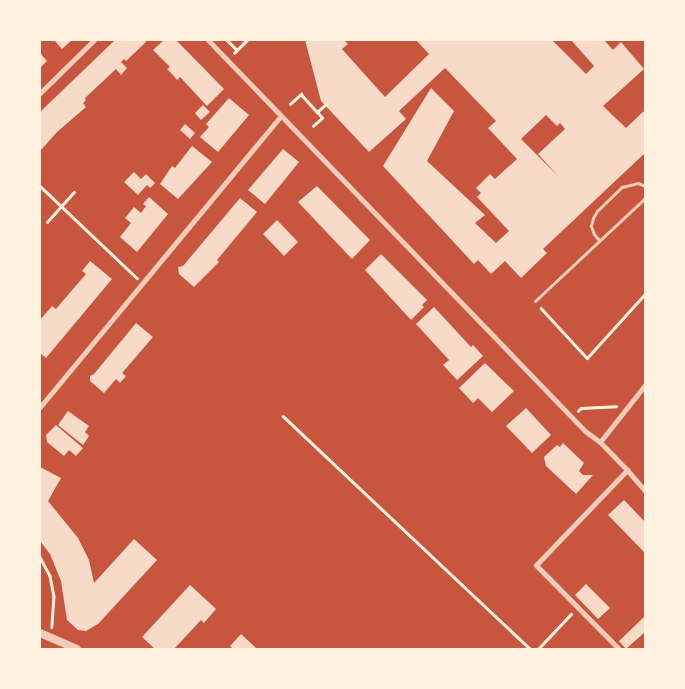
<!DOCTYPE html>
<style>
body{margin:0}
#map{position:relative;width:685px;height:689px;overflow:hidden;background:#c8553d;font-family:"Times New Roman",serif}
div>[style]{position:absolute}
.building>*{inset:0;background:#f7dbc8}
.path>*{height:2.5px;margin:-1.25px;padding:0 1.25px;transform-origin:1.25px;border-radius:1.25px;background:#fff3e0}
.service>*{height:3px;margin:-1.5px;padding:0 1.5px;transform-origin:1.5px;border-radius:1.5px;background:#f1ccb7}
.minor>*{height:5px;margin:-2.5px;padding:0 2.5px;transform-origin:2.5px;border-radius:2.5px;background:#f1ccb7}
.tertiary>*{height:8px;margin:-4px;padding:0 4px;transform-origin:4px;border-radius:4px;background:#f1ccb7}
span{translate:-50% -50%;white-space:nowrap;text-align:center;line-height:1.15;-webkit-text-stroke:5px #fff3e0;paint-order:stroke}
.frame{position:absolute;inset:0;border:41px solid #fff3e0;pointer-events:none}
</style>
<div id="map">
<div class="building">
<div style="clip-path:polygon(54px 40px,72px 40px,62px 49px)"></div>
<div style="clip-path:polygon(115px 40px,144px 40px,146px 42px,126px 61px,124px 59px,121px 62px,127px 68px,121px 75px,116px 69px,85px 98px,86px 100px,83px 103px,86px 107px,57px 132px,40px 151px,40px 112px)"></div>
<div style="clip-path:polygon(164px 40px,176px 40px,224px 89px,207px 106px,180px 77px,177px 80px,172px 74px,167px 69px,170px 67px,153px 50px)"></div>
<div style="clip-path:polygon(evenodd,305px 40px,344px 40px,348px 44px,342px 49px,385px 97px,429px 54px,416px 40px,552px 40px,586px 74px,594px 66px,571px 40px,604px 40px,613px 50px,621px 42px,644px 69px,603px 106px,626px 128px,645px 110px,645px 153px,543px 249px,547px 253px,521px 278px,505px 261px,491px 274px,478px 260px,474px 264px,383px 166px,431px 88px,454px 111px,427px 161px,485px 215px,475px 223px,496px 243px,509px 231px,477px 197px,481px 193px,476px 188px,490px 174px,495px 179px,517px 159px,488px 128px,496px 121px,445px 68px,399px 111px,406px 119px,369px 152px,321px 101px,305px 40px,546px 115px,557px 126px,560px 123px,565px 129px,538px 154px,559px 177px,521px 139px,546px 115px)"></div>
<div style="clip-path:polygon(40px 53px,47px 61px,40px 68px)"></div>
<div style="clip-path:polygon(229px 98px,249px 115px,218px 152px,200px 137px,209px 127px,206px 124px)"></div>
<div style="clip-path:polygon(203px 105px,210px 112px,201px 120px,195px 113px)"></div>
<div style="clip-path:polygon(185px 124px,195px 133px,190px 139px,180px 130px)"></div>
<div style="clip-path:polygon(192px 146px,212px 162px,178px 199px,160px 184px,172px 166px,175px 168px)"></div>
<div style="clip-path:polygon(283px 149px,299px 162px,265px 204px,248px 190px)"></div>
<div style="clip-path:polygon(134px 172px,141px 179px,146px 174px,155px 183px,150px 188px,147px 185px,138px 195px,124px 182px)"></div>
<div style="clip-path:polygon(317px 186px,370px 240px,352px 259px,298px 202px)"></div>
<div style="clip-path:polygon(149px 197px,168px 214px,137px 252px,120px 237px,131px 223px,125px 218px,134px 207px,141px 213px,146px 206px,143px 204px)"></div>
<div style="clip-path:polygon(240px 198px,257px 212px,217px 260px,219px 262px,194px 287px,179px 274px,178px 267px,183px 266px)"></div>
<div style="clip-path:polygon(277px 220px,298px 242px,284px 256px,263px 234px)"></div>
<div style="clip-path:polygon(381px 254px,427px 300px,422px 305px,424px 307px,411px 320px,365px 270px)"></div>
<div style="clip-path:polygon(90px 261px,112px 279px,46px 358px,40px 353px,40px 320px,52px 306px,56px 309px,61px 303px,86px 274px,82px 271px)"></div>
<div style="clip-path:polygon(434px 307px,471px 347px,473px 345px,483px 356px,457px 380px,443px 365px,449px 360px,416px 324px)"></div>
<div style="clip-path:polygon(136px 323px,153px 337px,122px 373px,126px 376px,120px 383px,116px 379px,104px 393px,90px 381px,90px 376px,94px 374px)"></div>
<div style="clip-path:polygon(485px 363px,514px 391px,492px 412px,478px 398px,473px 403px,459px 388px)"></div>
<div style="clip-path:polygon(526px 408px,551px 435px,532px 453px,506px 426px)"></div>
<div style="clip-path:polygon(68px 411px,89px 426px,85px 432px,89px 436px,83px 445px,58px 425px)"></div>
<div style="clip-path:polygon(56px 425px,83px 448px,76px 456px,69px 450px,64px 456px,47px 442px,46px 435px)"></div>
<div style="clip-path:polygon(563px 443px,584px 463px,579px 471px,583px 475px,593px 475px,576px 494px,546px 466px,544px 457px,557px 445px,560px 447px)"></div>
<div style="clip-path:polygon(40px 467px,61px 478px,48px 501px,78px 538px,89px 560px,94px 583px,134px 539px,157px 560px,98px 624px,86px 631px,78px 630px,67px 620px,61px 581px,50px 554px,40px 541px)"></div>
<div style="clip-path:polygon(624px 500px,645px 522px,645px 553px,608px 515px)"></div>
<div style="clip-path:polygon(586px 584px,610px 608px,598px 619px,575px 595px)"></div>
<div style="clip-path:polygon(190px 585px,216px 609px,204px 623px,201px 620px,174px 649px,155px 649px,142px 637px)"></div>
<div style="clip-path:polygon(645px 616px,645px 632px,626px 649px,619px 641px)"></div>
<div style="clip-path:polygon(241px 634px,257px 649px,233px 649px,230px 646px)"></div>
</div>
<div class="path">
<div style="left:227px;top:40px;width:14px;rotate:45deg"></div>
<div style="left:234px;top:53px;width:18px;rotate:-45deg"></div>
<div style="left:290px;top:104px;width:15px;rotate:-42deg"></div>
<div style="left:301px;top:94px;width:24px;rotate:48deg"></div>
<div style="left:317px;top:112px;width:11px;rotate:-41deg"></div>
<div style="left:313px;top:126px;width:12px;rotate:-42deg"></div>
<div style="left:322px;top:118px;width:8px;rotate:-130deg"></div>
<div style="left:40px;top:186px;width:134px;rotate:43.5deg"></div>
<div style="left:47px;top:222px;width:40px;rotate:-48deg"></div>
<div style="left:541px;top:308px;width:68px;rotate:47.4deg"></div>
<div style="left:587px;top:358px;width:86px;rotate:-47.8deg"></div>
<div style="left:578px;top:411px;width:4px;rotate:-45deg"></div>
<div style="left:581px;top:408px;width:35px;rotate:-3deg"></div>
<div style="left:283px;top:416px;width:340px;rotate:43.3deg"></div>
<div style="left:40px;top:557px;width:21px;rotate:62deg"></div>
<div style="left:50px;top:576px;width:20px;rotate:79deg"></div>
<div style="left:54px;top:596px;width:31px;rotate:94deg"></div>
<div style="left:538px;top:649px;width:48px;rotate:-46.7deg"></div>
</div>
<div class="service">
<div style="left:599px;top:240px;width:8px;rotate:-130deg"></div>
<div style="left:594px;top:234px;width:9px;rotate:-111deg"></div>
<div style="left:591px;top:226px;width:8px;rotate:-76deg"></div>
<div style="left:593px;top:218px;width:8px;rotate:-60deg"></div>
<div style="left:597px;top:211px;width:35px;rotate:-44deg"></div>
<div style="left:622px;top:187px;width:16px;rotate:-14deg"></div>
<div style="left:638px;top:183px;width:8px;rotate:23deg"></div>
<div style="left:535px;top:301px;width:151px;rotate:-43.1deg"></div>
</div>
<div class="minor">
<div style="left:208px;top:40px;width:543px;rotate:46.04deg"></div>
<div style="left:585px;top:431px;width:19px;rotate:36deg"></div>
<div style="left:600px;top:442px;width:39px;rotate:46deg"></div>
<div style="left:627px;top:470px;width:28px;rotate:49deg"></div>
<div style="left:40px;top:93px;width:76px;rotate:-44.5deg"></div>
<div style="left:40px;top:407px;width:378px;rotate:-50.4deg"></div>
<div style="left:600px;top:442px;width:73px;rotate:-51.7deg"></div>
<div style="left:619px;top:649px;width:118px;rotate:-134.7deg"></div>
<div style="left:536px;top:565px;width:132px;rotate:-46.2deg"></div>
</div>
<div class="tertiary">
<div style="left:40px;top:633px;width:40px;rotate:23.4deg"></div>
</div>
<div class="frame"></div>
</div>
